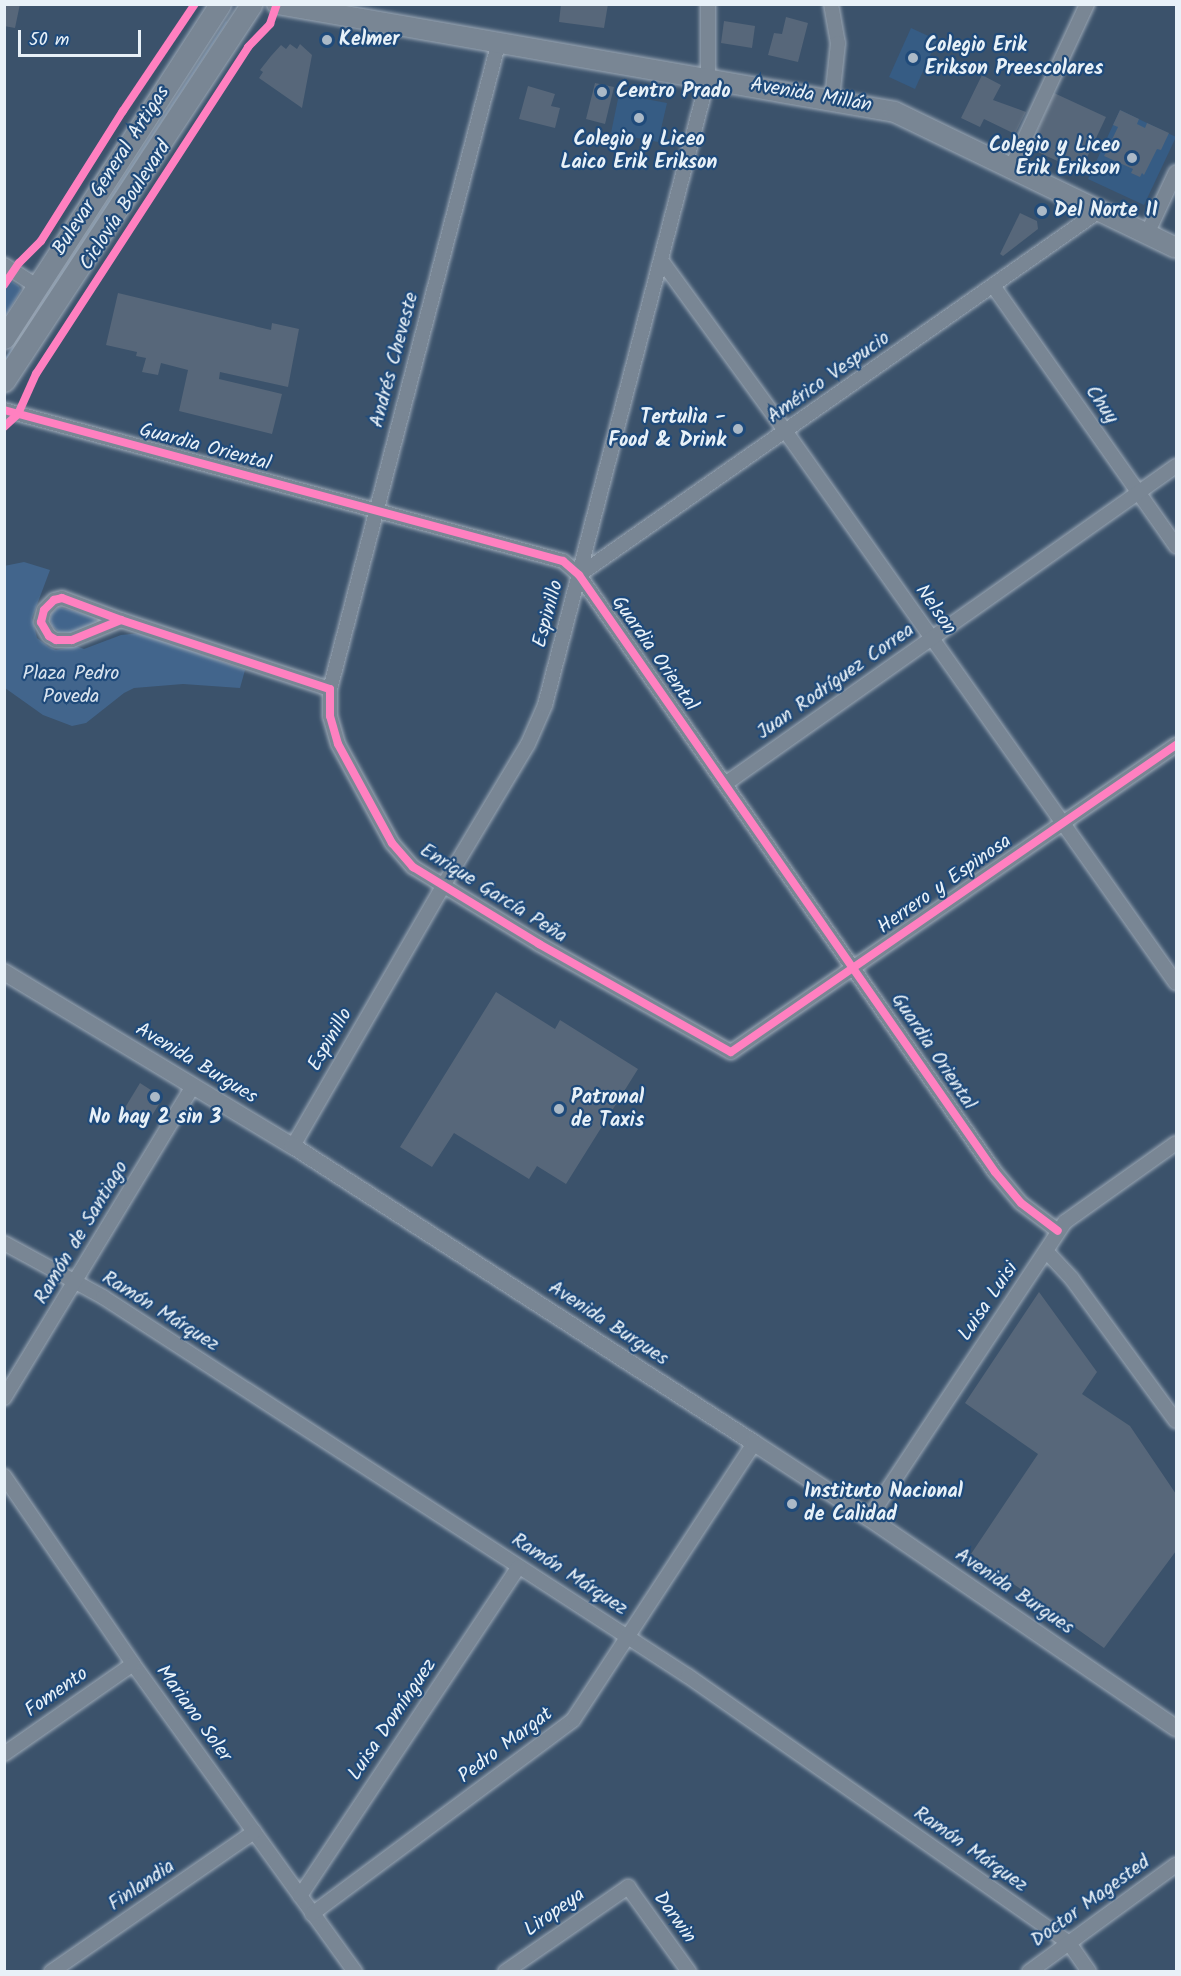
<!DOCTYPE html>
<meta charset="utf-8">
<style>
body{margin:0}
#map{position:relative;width:1181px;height:1976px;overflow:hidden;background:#3b526b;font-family:Kalam,sans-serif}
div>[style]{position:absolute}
.built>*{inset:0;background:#365c84}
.green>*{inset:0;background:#42658c}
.building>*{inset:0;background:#57677a}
.roads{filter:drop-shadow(0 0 2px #9da9b6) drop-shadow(0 0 2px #9da9b6)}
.minor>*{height:14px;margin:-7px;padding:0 7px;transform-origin:7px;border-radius:7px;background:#798694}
.tertiary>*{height:16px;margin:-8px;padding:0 8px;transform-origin:8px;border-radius:8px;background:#798694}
.secondary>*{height:20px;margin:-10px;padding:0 10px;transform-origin:10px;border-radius:10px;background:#798694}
.primary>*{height:21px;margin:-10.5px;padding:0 10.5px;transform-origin:10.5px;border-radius:10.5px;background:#798694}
.cycleway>*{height:8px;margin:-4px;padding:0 4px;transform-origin:4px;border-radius:4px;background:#ff80c0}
.dots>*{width:16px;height:16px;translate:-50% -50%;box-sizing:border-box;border:3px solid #1f4a7a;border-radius:50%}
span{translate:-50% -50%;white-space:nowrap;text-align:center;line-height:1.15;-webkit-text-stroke:4.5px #1f4a7a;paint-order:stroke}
.poi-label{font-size:20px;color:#e8f1f8;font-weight:700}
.left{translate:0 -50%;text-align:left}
.right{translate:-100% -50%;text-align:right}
.street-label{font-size:20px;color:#e8f1f8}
.park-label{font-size:20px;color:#d8e3ee}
.frame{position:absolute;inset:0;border:6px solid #e8f1f8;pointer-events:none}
.scale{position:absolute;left:18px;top:30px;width:123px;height:27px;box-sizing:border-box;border:3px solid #e8f1f8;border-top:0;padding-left:8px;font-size:18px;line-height:21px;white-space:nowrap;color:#e8f1f8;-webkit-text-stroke:4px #1f4a7a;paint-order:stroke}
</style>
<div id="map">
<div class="built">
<div style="clip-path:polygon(911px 28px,937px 40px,915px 89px,889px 77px)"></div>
<div style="clip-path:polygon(619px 94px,667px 103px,658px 142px,611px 133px)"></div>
<div style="clip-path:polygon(1120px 110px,1176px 137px,1144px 205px,1088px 179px)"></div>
</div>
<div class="green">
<div style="clip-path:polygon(226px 21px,227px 22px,5px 362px,5px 358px)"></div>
<div style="clip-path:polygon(5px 277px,19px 286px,21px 290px,5px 317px)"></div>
<div style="clip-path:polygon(24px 562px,50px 570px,32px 618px,37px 638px,49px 647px,56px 650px,76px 646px,84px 649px,121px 635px,141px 633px,245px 670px,240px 688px,183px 684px,134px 688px,124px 693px,86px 723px,72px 726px,43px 715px,5px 688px,4px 566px)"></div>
<div style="clip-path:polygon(59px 607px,95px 617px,96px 623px,73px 633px,59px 632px,52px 626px,50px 619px,52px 613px)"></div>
</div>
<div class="building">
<div style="clip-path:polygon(4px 4px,20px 4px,15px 28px,4px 26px)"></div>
<div style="clip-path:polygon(561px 4px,608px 4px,604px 28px,559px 22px)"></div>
<div style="clip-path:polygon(786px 17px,808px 23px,798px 62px,768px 55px,774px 33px,782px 34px)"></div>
<div style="clip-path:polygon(724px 21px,755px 26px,752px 48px,721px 43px)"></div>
<div style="clip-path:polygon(290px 44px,297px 49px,300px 44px,312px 55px,302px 108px,259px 78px,263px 72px,260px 70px,271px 56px,281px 45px,286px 49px)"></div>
<div style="clip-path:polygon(982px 75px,1001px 85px,993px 100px,1026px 112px,1015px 134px,984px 119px,980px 127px,961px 118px)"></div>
<div style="clip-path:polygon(595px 83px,614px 87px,605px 124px,586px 119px)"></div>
<div style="clip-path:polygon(528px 86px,555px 94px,551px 106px,560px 108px,555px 128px,519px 119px)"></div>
<div style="clip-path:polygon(1054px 93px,1106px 117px,1082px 168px,1075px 169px,1029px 148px)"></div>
<div style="clip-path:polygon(1120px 110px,1139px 119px,1137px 124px,1145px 128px,1147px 123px,1169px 133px,1161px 150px,1157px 149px,1144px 175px,1142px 173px,1140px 177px,1131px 173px,1133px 169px,1104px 156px,1118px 127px,1113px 125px)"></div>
<div style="clip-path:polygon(1020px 213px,1037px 221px,1038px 229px,1003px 256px,1000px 254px)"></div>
<div style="clip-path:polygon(118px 293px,271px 330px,272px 323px,299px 329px,288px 387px,220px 372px,219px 379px,282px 394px,272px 434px,179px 411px,188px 370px,161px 363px,158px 375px,142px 372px,146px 358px,136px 356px,137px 352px,106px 345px)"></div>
<div style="clip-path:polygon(496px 992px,555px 1029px,560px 1020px,638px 1069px,566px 1184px,537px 1166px,529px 1179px,454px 1133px,432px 1167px,400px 1147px)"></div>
<div style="clip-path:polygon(140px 1083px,157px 1094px,161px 1101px,146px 1125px,123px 1111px)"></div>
<div style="clip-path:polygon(1039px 1292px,1097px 1372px,1082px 1394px,1130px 1426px,1176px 1494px,1176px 1551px,1104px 1648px,971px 1554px,1038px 1454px,965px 1403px)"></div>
</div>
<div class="roads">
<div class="minor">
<div style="left:831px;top:4px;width:40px;rotate:80deg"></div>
<div style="left:838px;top:43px;width:56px;rotate:96.1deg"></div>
<div style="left:1011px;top:168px;width:181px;rotate:-65.1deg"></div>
<div style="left:1147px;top:234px;width:68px;rotate:-64.9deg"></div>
<div style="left:661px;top:260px;width:213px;rotate:54deg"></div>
<div style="left:786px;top:432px;width:675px;rotate:54.71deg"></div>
<div style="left:4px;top:265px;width:40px;rotate:32.9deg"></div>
<div style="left:994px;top:287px;width:317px;rotate:54.9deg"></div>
<div style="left:4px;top:410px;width:579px;rotate:15.12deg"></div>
<div style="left:563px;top:561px;width:21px;rotate:41deg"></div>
<div style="left:579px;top:575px;width:728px;rotate:55.13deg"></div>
<div style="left:995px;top:1172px;width:40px;rotate:50deg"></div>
<div style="left:1021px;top:1203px;width:46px;rotate:37.1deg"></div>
<div style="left:579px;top:575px;width:635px;rotate:-34.99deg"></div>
<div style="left:121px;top:620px;width:53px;rotate:157.8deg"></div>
<div style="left:72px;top:640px;width:16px;rotate:180deg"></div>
<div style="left:56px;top:640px;width:8px;rotate:-150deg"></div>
<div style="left:49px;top:636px;width:16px;rotate:-120deg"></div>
<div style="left:41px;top:622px;width:12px;rotate:-76deg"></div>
<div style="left:44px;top:610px;width:14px;rotate:-45deg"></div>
<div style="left:54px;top:600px;width:8px;rotate:-14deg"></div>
<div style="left:62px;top:598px;width:63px;rotate:20.4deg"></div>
<div style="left:121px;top:620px;width:220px;rotate:18.3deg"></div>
<div style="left:330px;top:689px;width:27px;rotate:90deg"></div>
<div style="left:330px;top:716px;width:29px;rotate:74deg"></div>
<div style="left:338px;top:744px;width:113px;rotate:61.4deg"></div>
<div style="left:392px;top:843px;width:32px;rotate:49deg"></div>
<div style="left:413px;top:867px;width:148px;rotate:31.4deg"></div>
<div style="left:539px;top:944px;width:220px;rotate:29.4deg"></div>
<div style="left:731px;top:1052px;width:541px;rotate:-34.6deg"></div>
<div style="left:330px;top:689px;width:670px;rotate:-75.38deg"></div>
<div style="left:725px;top:784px;width:552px;rotate:-35.19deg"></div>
<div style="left:293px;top:1146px;width:300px;rotate:-60deg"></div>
<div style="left:443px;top:886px;width:165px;rotate:-59.1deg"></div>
<div style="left:528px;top:744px;width:43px;rotate:-66.4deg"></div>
<div style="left:545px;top:705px;width:648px;rotate:-75.43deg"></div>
<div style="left:708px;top:78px;width:74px;rotate:-90deg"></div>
<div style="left:4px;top:1243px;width:113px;rotate:28.6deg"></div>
<div style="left:103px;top:1297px;width:697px;rotate:32.94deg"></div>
<div style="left:688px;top:1676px;width:465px;rotate:35deg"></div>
<div style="left:1069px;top:1943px;width:35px;rotate:55deg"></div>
<div style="left:1046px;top:1251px;width:38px;rotate:47deg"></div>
<div style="left:1072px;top:1279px;width:176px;rotate:53.8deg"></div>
<div style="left:4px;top:1398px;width:363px;rotate:-58.8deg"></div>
<div style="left:4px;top:1476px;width:228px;rotate:55.5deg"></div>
<div style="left:133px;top:1664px;width:380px;rotate:54.2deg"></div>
<div style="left:869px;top:1518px;width:355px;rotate:-56.5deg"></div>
<div style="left:1065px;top:1222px;width:136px;rotate:-35.4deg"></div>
<div style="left:4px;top:1754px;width:157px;rotate:-34.9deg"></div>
<div style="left:300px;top:1896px;width:395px;rotate:-56.4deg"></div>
<div style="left:312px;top:1914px;width:325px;rotate:-36.6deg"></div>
<div style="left:573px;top:1720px;width:331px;rotate:-56.8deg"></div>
<div style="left:51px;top:1972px;width:247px;rotate:-34.6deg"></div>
<div style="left:505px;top:1972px;width:150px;rotate:-34.6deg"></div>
<div style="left:628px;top:1887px;width:105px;rotate:54.3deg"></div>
<div style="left:1029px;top:1972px;width:182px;rotate:-36.1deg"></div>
</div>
<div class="tertiary">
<div style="left:4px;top:972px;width:337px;rotate:31.1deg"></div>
<div style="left:293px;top:1146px;width:548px;rotate:32.79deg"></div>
<div style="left:754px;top:1443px;width:137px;rotate:33.1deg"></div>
<div style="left:869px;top:1518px;width:372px;rotate:34.4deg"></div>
</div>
<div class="secondary">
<div style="left:277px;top:4px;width:627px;rotate:9.91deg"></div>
<div style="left:895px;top:112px;width:312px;rotate:25.8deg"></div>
</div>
<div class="primary">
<div style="left:4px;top:338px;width:398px;rotate:-57.1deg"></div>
<div style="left:4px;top:381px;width:451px;rotate:-56.7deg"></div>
</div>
</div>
<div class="cycleway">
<div style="left:4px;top:285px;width:27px;rotate:-56deg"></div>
<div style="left:19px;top:263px;width:31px;rotate:-45deg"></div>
<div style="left:41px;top:241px;width:154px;rotate:-57.8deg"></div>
<div style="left:123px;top:111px;width:129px;rotate:-56.1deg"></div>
<div style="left:4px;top:410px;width:579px;rotate:15.12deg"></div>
<div style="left:563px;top:561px;width:21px;rotate:41deg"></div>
<div style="left:579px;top:575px;width:728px;rotate:55.13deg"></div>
<div style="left:995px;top:1172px;width:40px;rotate:50deg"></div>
<div style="left:1021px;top:1203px;width:46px;rotate:37.1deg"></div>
<div style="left:4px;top:427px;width:19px;rotate:-43deg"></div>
<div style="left:18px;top:414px;width:44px;rotate:-65.8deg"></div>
<div style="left:36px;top:374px;width:390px;rotate:-57deg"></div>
<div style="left:248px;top:47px;width:32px;rotate:-46deg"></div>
<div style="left:270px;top:24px;width:21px;rotate:-71deg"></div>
<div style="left:121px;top:620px;width:53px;rotate:157.8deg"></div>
<div style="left:72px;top:640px;width:16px;rotate:180deg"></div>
<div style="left:56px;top:640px;width:8px;rotate:-150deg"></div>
<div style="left:49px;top:636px;width:16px;rotate:-120deg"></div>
<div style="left:41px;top:622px;width:12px;rotate:-76deg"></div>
<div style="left:44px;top:610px;width:14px;rotate:-45deg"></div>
<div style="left:54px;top:600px;width:8px;rotate:-14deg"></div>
<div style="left:62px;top:598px;width:63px;rotate:20.4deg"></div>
<div style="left:121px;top:620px;width:220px;rotate:18.3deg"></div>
<div style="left:330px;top:689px;width:27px;rotate:90deg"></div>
<div style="left:330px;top:716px;width:29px;rotate:74deg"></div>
<div style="left:338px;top:744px;width:113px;rotate:61.4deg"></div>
<div style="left:392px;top:843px;width:32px;rotate:49deg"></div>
<div style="left:413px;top:867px;width:148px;rotate:31.4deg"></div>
<div style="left:539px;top:944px;width:220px;rotate:29.4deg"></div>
<div style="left:731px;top:1052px;width:541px;rotate:-34.6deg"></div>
</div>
<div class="dots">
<div style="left:327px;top:40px;background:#abb9c7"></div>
<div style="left:913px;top:58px;background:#abb9c7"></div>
<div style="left:602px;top:92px;background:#abb9c7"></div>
<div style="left:639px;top:118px;background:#abb9c7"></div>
<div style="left:1132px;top:158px;background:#abb9c7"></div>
<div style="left:1042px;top:211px;background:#abb9c7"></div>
<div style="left:738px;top:429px;background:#abb9c7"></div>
<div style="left:155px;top:1097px;background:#abb9c7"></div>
<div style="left:559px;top:1109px;background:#abb9c7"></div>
<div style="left:792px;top:1504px;background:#abb9c7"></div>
</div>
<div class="poi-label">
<span class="left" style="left:339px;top:40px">Kelmer</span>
<span class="left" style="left:925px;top:58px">Colegio Erik<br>Erikson Preescolares</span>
<span class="left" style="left:616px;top:92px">Centro Prado</span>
<span style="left:639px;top:152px">Colegio y Liceo<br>Laico Erik Erikson</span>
<span class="right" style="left:1120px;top:158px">Colegio y Liceo<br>Erik Erikson</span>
<span class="left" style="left:1054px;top:211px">Del Norte II</span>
<span class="right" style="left:726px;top:430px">Tertulia -<br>Food &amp; Drink</span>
<span class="left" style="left:571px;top:1110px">Patronal<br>de Taxis</span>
<span style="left:155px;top:1118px">No hay 2 sin 3</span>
<span class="left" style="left:804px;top:1504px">Instituto Nacional<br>de Calidad</span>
</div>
<div class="street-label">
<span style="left:811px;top:96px;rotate:10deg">Avenida Millán</span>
<span style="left:112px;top:171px;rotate:-57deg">Bulevar General Artigas</span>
<span style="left:126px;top:206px;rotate:-57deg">Ciclovía Boulevard</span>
<span style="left:395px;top:360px;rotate:-75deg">Andrés Cheveste</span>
<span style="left:829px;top:378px;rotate:-35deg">Américo Vespucio</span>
<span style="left:1101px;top:405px;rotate:55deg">Chuy</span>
<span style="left:205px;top:448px;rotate:15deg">Guardia Oriental</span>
<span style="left:935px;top:610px;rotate:55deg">Nelson</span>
<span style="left:549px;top:614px;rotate:-75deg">Espinillo</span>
<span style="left:654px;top:654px;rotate:55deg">Guardia Oriental</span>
<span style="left:836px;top:682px;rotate:-35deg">Juan Rodríguez Correa</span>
<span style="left:945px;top:885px;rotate:-35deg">Herrero y Espinosa</span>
<span style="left:493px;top:894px;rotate:32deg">Enrique García Peña</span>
<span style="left:331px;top:1040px;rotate:-60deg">Espinillo</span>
<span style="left:933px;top:1052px;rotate:56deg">Guardia Oriental</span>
<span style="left:196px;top:1064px;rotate:31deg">Avenida Burgues</span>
<span style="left:82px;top:1233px;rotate:-59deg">Ramón de Santiago</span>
<span style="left:989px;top:1302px;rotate:-56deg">Luisa Luisi</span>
<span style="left:160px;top:1312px;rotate:32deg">Ramón Márquez</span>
<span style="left:608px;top:1324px;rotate:33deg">Avenida Burgues</span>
<span style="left:569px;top:1575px;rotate:33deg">Ramón Márquez</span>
<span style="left:1014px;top:1592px;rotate:34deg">Avenida Burgues</span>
<span style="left:57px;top:1693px;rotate:-35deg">Fomento</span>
<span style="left:193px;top:1714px;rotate:54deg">Mariano Soler</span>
<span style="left:393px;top:1720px;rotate:-56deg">Luisa Domínguez</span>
<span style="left:506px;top:1746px;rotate:-37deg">Pedro Margat</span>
<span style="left:970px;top:1850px;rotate:35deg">Ramón Márquez</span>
<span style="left:142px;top:1886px;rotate:-34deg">Finlandia</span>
<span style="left:1091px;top:1902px;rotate:-36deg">Doctor Magested</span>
<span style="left:555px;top:1913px;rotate:-35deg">Liropeya</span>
<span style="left:674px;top:1918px;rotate:54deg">Darwin</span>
</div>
<div class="park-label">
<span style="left:71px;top:686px">Plaza Pedro<br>Poveda</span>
</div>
<div class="frame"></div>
<div class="scale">50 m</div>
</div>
